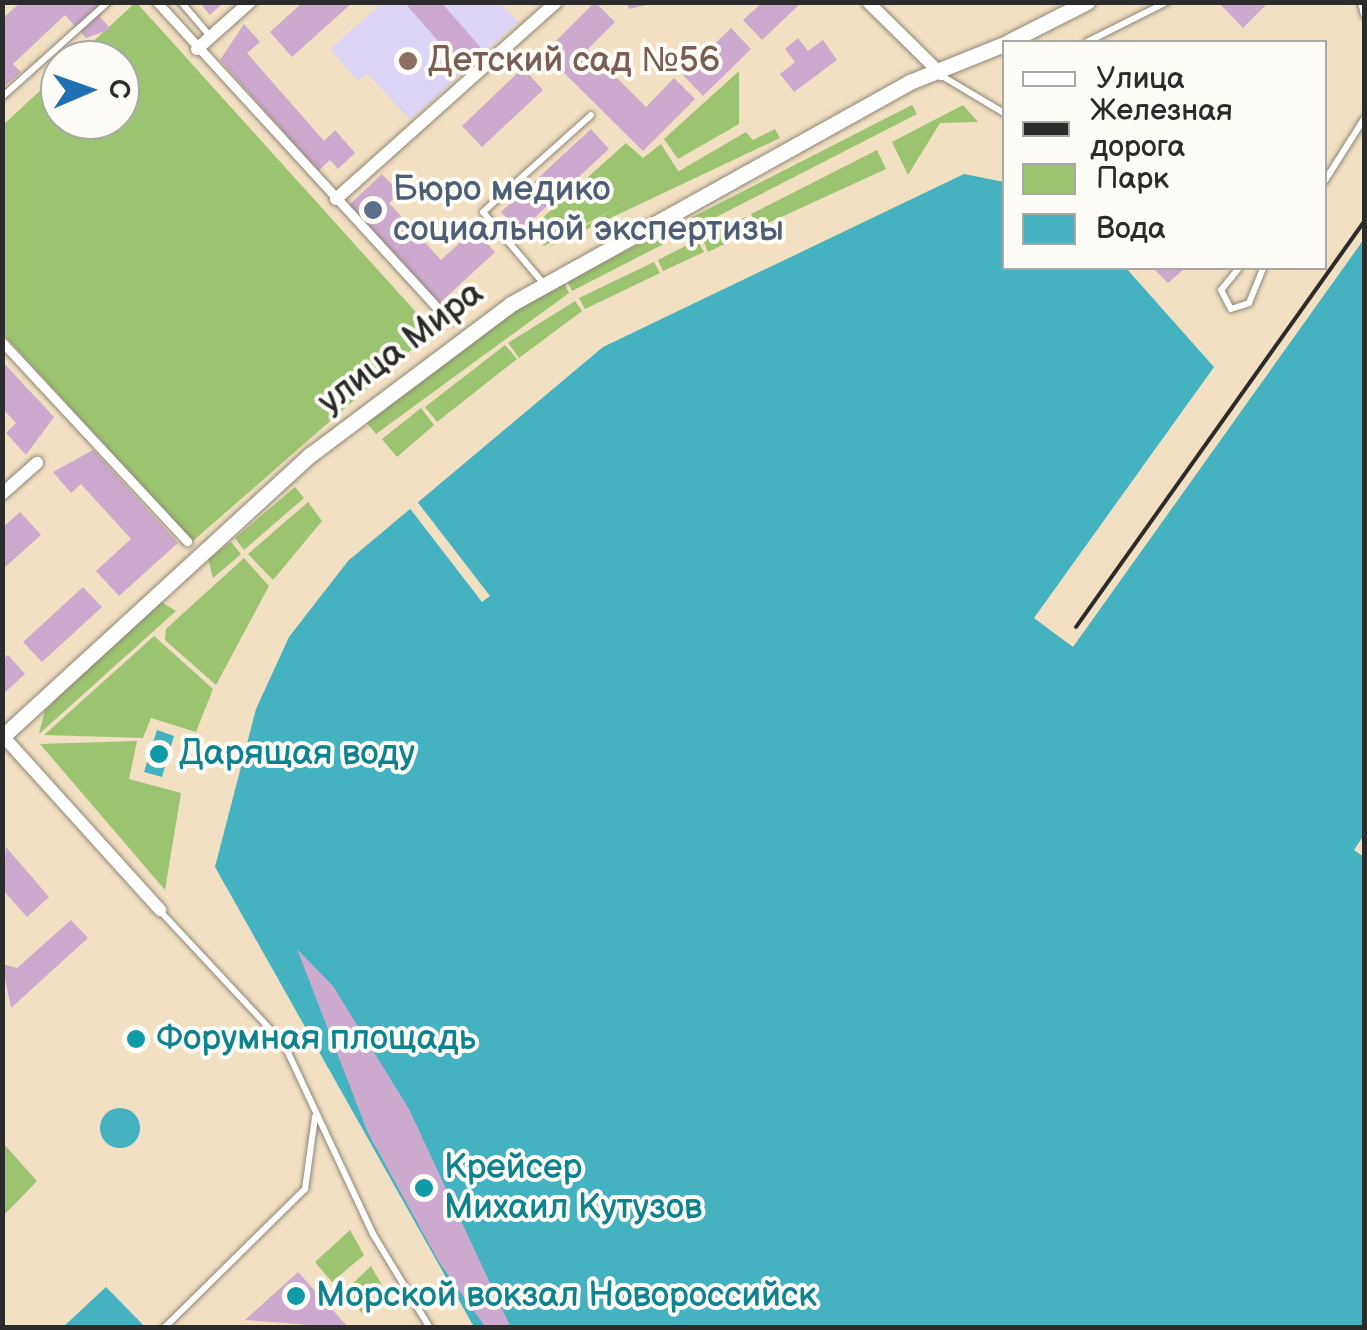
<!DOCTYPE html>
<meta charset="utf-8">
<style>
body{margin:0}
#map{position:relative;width:1367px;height:1330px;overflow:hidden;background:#f1e0c2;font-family:"Balsamiq Sans",sans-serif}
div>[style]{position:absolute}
.built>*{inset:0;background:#ddd5f6}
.green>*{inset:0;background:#9cc36f}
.water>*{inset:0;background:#45b2c2}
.round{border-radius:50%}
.pier>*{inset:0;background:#f1e0c2}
.building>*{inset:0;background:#ccaace}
.roads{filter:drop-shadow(0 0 2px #8e8676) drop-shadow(0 0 2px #8e8676)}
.service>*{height:6px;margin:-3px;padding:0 3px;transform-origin:3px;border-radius:3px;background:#fff}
.pedestrian>*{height:9px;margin:-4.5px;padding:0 4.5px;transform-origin:4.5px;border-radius:4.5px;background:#fff}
.minor>*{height:12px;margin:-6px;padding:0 6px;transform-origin:6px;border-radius:6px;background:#fff}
.tertiary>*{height:15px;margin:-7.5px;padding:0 7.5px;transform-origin:7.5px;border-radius:7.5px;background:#fff}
.rail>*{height:4px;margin:-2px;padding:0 2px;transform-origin:2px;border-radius:2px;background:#2b2b2b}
.dots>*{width:28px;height:28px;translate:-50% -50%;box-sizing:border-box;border:5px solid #fdfcf7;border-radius:50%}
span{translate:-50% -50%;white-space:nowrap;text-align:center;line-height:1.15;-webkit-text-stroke:8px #fdfcf7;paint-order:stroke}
.education-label{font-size:35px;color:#785e54}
.left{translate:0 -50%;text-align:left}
.service-label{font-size:35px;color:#4e5e75}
.street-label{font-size:35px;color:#2b2b2b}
.culture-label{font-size:35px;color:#0d838f}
.frame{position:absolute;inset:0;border:5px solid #2b2b2b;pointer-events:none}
.legend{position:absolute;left:1002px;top:40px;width:325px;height:230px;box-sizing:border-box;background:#fdfcf7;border:2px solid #a9a8a5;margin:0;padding:12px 18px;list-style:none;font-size:30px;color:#2b2b2b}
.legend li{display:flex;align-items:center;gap:20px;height:50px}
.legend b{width:50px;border:2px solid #a9a8a5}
.north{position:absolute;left:40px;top:40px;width:100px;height:100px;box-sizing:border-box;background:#fdfcf7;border:2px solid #a9a8a5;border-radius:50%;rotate:88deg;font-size:28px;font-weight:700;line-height:40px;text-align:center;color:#2b2b2b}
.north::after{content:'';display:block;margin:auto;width:35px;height:45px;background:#1f6fb2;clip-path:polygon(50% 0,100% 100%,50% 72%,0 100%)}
</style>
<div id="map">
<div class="built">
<div style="clip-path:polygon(382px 3px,500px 3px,518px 22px,410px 120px,367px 73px,358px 81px,330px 49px)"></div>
</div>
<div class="green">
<div style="clip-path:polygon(136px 2px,433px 331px,193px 541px,3px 334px,3px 125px,60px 72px,60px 120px,120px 120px,120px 60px,73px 60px)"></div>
<div style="clip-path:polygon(739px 71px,739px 124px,678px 159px,664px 139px)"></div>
<div style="clip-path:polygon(912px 105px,917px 114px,572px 291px,567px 281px)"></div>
<div style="clip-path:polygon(963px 105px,978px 122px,940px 123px,908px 175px,892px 142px)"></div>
<div style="clip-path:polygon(775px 129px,780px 138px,547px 248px,746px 132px,753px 140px)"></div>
<div style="clip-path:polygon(626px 143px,643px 158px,661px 144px,680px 174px,544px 246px,530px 229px)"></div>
<div style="clip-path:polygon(877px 150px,886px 169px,757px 228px,751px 214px)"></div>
<div style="clip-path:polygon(746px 217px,752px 231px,708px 252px,702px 238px)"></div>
<div style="clip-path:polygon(697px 240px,704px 252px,663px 271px,658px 260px)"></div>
<div style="clip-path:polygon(654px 262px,660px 273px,585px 309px,579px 298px)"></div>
<div style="clip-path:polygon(564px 283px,569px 293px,376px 434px,367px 423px,490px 325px)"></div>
<div style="clip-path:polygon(575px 301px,582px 311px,519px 358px,508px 343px)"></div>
<div style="clip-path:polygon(505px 345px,517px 359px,437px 422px,425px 407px)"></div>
<div style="clip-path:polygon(421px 408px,434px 425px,397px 457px,382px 439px)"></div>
<div style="clip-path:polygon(295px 487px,304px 498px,244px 550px,235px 538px)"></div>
<div style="clip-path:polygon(308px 502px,322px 521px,273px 580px,248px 554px)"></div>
<div style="clip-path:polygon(231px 542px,241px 554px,213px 578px,208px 559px)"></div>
<div style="clip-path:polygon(244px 558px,269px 586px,216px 685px,165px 640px,166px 629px)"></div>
<div style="clip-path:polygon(158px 600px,176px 611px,39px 734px,45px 710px)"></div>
<div style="clip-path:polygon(154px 636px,213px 689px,196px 732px,151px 718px,143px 738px,44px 735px)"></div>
<div style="clip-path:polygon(137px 741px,129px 779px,181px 793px,165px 890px,40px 744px)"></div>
<div style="clip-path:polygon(2px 1142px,37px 1181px,3px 1216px,2px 1216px)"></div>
<div style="clip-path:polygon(350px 1230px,364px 1255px,332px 1282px,315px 1262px)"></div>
<div style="clip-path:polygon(371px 1266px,387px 1294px,364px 1315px,343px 1293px)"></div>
</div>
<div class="water">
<div style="clip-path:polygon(964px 174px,1004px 182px,1004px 268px,1126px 268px,1214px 367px,1034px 618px,1073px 647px,1364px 239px,1364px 835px,1354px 850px,1364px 857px,1364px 1327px,474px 1327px,215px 867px,256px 709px,289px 637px,348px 561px,603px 347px)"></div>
<div style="clip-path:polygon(157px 730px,174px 736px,162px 777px,144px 772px)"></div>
<div class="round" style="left:100px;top:1108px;width:40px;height:40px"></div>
<div style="clip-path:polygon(106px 1287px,145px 1327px,63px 1327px)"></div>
</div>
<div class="pier">
<div style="clip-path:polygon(416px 500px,490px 596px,482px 602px,408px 506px)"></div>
</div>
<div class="building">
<div style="clip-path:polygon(21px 2px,105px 2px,100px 17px,111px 29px,86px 38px,65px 15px,13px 64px,21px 72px,2px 88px,2px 19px)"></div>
<div style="clip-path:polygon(199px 2px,224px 2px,210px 15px)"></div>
<div style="clip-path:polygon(303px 2px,353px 2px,292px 57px,270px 32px)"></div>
<div style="clip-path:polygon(404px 2px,441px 2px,481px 48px,460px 66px)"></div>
<div style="clip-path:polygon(595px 2px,615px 22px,588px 49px,646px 107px,674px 78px,695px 99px,643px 151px,544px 53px)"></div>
<div style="clip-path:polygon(624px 2px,650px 2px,650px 4px,630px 9px)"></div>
<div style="clip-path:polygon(763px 2px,802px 2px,762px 40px,743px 20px)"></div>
<div style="clip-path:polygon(1218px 2px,1269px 2px,1243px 28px)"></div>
<div style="clip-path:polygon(244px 24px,260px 42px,247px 53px,324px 141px,335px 130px,355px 153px,338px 169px,330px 160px,318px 171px,220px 60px)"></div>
<div style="clip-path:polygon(731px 28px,751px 49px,703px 96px,683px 75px)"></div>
<div style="clip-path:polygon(798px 38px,808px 51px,823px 40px,837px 60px,794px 92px,780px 74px,795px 62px,785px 49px)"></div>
<div style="clip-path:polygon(523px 68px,543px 90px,482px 147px,462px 126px)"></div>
<div style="clip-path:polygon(591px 129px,609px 149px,519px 232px,501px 212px)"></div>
<div style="clip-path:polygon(382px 174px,400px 193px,389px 203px,441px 260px,474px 230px,495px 252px,439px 304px,348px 206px)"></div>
<div style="clip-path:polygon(1153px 268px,1185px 268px,1168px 283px)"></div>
<div style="clip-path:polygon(2px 361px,54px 417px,26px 455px,6px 433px,16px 423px,2px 408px)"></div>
<div style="clip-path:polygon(93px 450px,178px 543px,119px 596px,96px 571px,131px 539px,81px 484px,71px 493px,53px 472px)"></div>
<div style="clip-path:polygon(20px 512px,41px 535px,2px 570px,2px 528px)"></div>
<div style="clip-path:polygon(83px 587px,102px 607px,42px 662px,23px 642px)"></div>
<div style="clip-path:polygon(8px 655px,25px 674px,2px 695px,2px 660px)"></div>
<div style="clip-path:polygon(6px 847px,49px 897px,27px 917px,2px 889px)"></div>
<div style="clip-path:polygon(71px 920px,88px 938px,11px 1008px,2px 964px,17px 968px)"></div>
<div style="clip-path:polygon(297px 949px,333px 986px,409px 1109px,511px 1328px,486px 1328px,439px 1262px,368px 1133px)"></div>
<div style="clip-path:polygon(298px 1272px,349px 1328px,245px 1320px)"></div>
</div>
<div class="roads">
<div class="service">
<div style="left:181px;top:2px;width:45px;rotate:49.5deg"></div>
<div style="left:1361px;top:2px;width:13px;rotate:77deg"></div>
<div style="left:1087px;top:42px;width:89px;rotate:-26.6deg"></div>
<div style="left:942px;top:76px;width:72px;rotate:30.8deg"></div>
<div style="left:2px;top:97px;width:142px;rotate:-41.9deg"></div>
<div style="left:1324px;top:182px;width:75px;rotate:-57.6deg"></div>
<div style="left:1239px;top:268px;width:28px;rotate:129deg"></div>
<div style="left:1221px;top:290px;width:21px;rotate:62deg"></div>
<div style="left:1231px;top:309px;width:19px;rotate:-18deg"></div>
<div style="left:1249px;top:303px;width:38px;rotate:-68deg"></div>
<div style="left:544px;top:284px;width:94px;rotate:-130.3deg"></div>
<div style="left:483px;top:212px;width:145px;rotate:-41.9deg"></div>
<div style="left:160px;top:911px;width:182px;rotate:47deg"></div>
<div style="left:284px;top:1044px;width:210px;rotate:64.9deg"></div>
<div style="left:373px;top:1234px;width:110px;rotate:58.8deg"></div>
<div style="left:164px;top:1328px;width:198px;rotate:-44.6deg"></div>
<div style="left:305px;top:1189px;width:73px;rotate:-82.1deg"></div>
</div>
<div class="pedestrian">
<div style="left:157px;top:2px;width:431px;rotate:47.5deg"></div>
<div style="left:2px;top:342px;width:272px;rotate:47.1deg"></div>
</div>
<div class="minor">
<div style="left:868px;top:2px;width:103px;rotate:44.6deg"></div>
<div style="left:197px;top:49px;width:71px;rotate:-41.6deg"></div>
<div style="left:336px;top:199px;width:295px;rotate:-41.8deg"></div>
<div style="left:2px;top:494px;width:47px;rotate:-41.5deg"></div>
<div style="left:2px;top:735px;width:236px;rotate:47.9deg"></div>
</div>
<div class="tertiary">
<div style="left:1008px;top:42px;width:89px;rotate:-26.9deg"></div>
<div style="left:2px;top:737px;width:418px;rotate:-42.5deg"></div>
<div style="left:310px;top:455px;width:251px;rotate:-36.9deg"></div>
<div style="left:511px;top:304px;width:457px;rotate:-29.1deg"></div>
<div style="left:910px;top:82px;width:101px;rotate:-22deg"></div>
</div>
</div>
<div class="rail">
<div style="left:1076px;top:627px;width:498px;rotate:-54.6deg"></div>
</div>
<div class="dots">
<div style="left:408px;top:61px;background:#8d6e63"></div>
<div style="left:373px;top:210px;background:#5c6f8a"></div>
<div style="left:159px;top:754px;background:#0f9aa8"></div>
<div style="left:136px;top:1039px;background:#0f9aa8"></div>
<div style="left:424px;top:1188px;background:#0f9aa8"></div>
<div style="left:296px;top:1296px;background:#0f9aa8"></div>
</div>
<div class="education-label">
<span class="left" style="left:428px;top:61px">Детский сад №56</span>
</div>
<div class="service-label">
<span class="left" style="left:393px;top:210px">Бюро медико<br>социальной экспертизы</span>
</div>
<div class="street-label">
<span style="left:401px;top:348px;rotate:-37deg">улица Мира</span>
</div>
<div class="culture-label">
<span class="left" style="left:179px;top:754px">Дарящая воду</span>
<span class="left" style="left:156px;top:1039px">Форумная площадь</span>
<span class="left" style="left:444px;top:1188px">Крейсер<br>Михаил Кутузов</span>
<span class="left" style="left:316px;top:1296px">Морской вокзал Новороссийск</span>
</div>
<div class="frame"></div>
<ul class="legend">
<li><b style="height:12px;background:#fff"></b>Улица</li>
<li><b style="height:12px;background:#2b2b2b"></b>Железная дорога</li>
<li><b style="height:28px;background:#9cc36f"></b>Парк</li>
<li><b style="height:28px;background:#45b2c2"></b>Вода</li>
</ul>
<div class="north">С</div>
</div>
